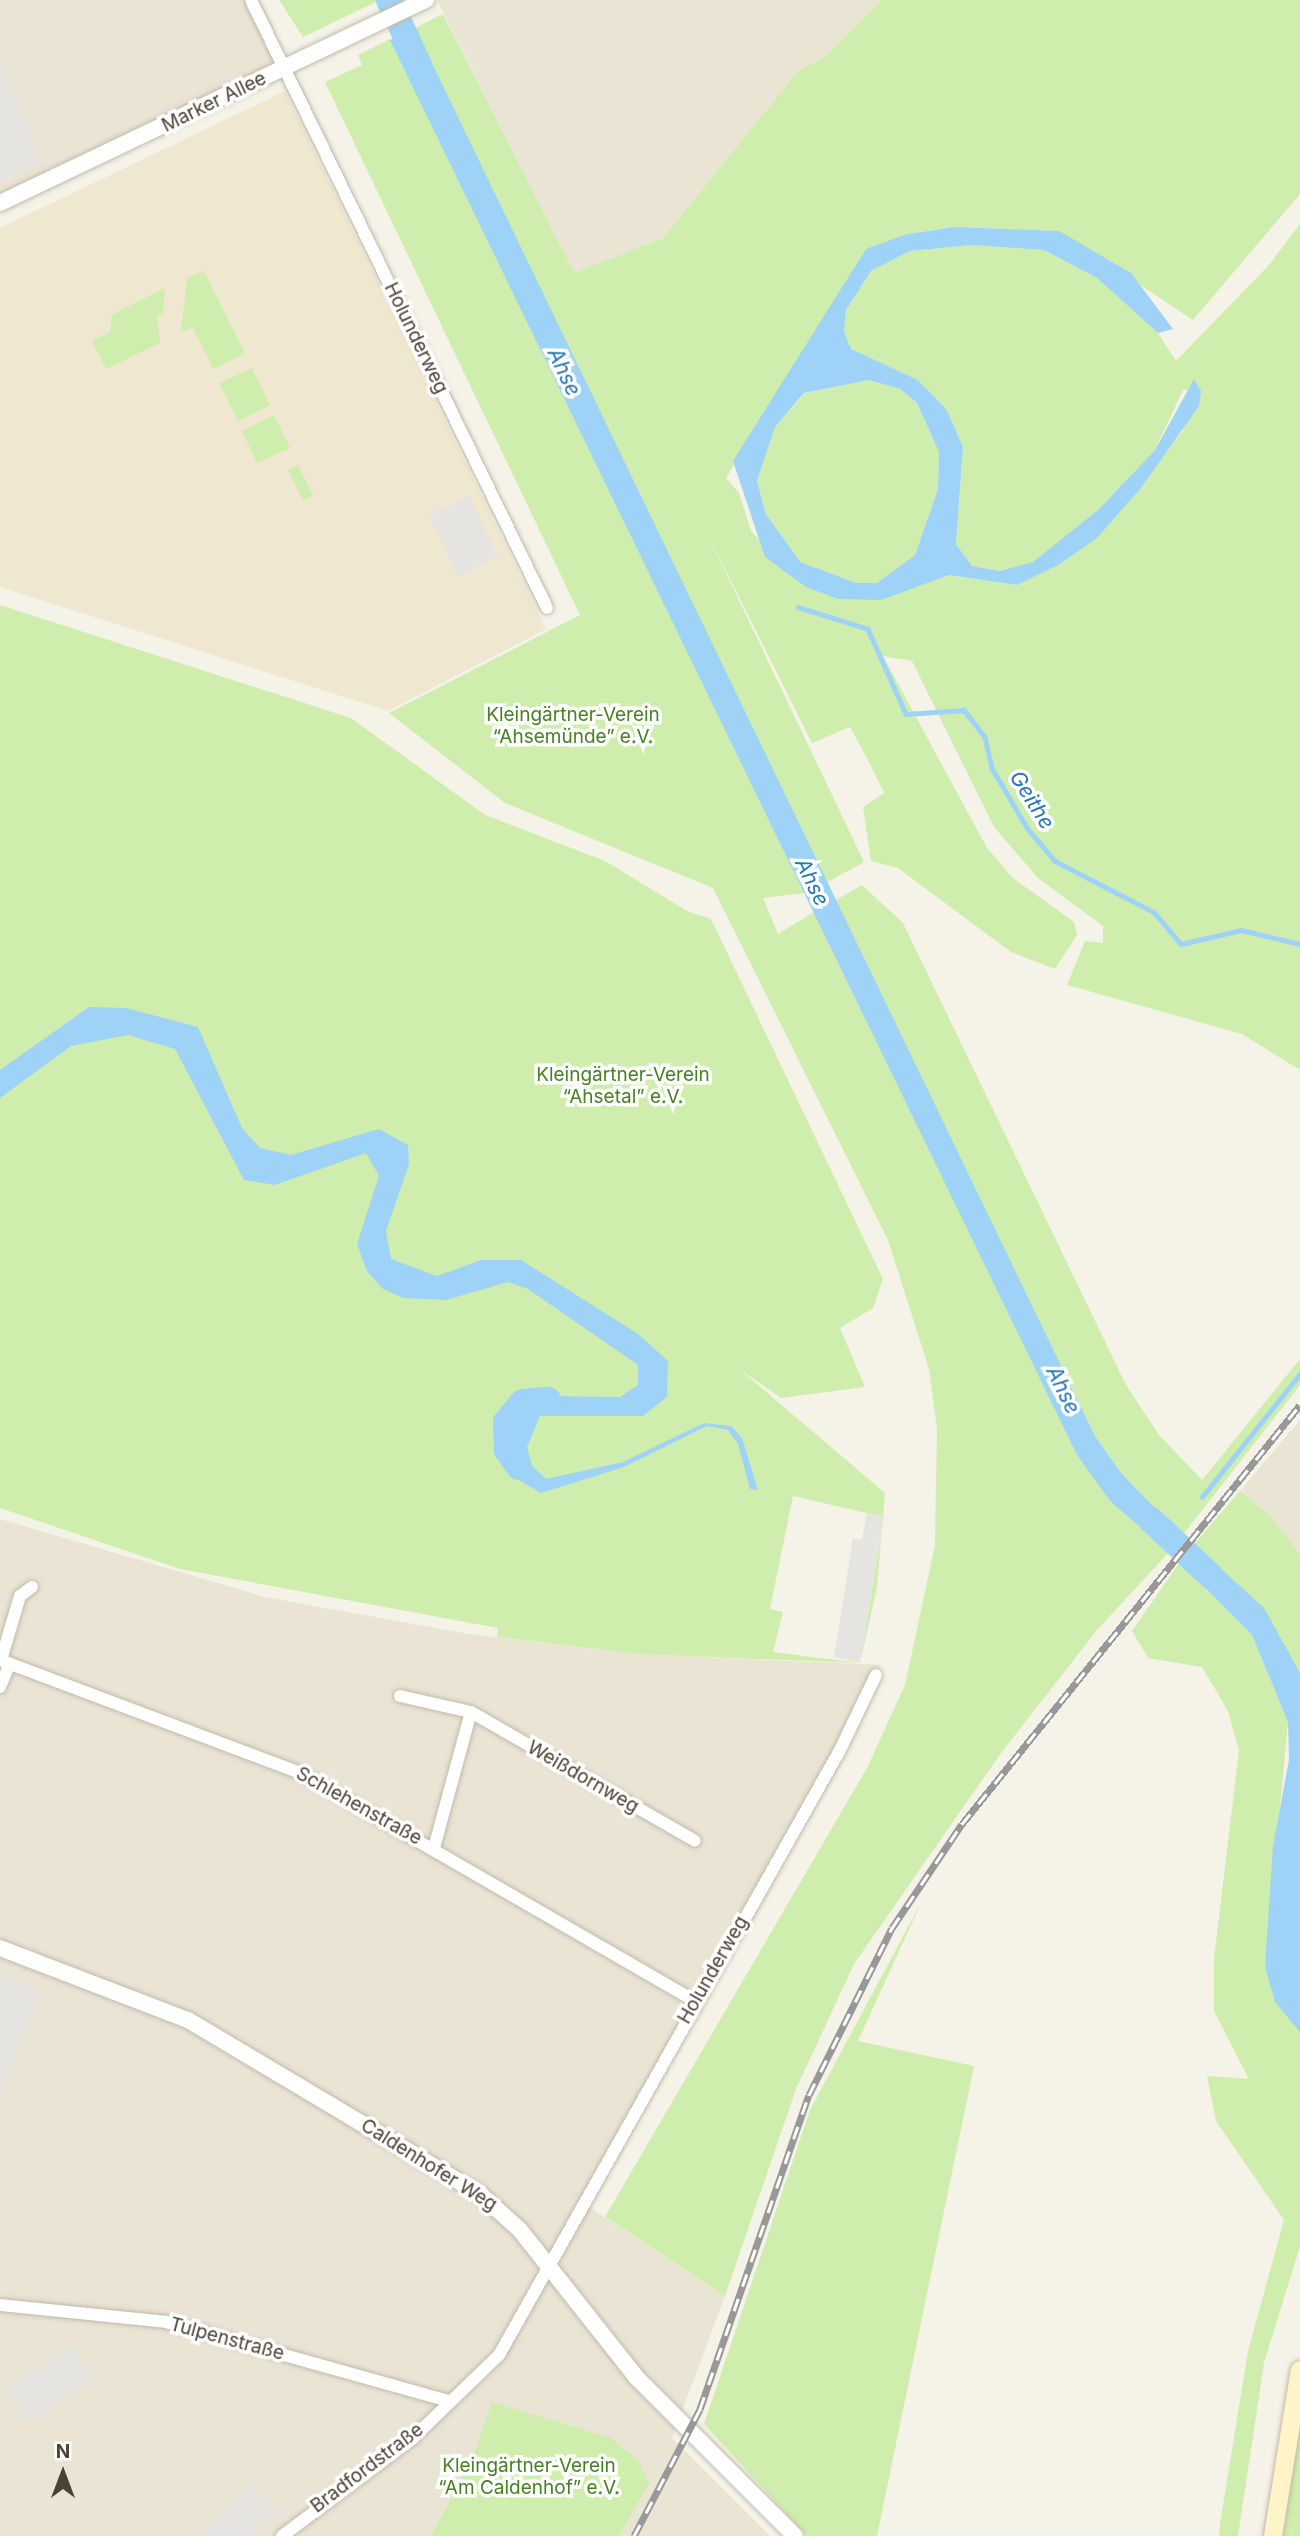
<!DOCTYPE html>
<meta charset="utf-8">
<style>
body{margin:0}
#map{position:relative;width:1300px;height:2536px;overflow:hidden;background:#f5f2e8;font-family:Inter,sans-serif}
div>[style]{position:absolute}
.residential>*{inset:0;background:#eae4d5}
.education>*{inset:0;background:#f0e7d0}
.green>*{inset:0;background:#cfedad}
.parking>*{inset:0;background:#e6e4e0}
.water>*{inset:0;background:#9fd2f7}
.stream>*{height:4.5px;margin:-2.25px;padding:0 2.25px;transform-origin:2.25px;border-radius:2.25px;background:#9fd2f7}
.river>*{height:26px;margin:-13px;padding:0 13px;transform-origin:13px;border-radius:13px;background:#9fd2f7}
.roads{filter:drop-shadow(0 0 2px #c2baa9) drop-shadow(0 0 2px #c2baa9)}
.minor>*{height:12px;margin:-6px;padding:0 6px;transform-origin:6px;border-radius:6px;background:#fff}
.tertiary>*{height:16px;margin:-8px;padding:0 8px;transform-origin:8px;border-radius:8px;background:#fff}
.secondary>*{height:18px;margin:-9px;padding:0 9px;transform-origin:9px;border-radius:9px;background:#fff3c8}
.rail>*{height:7px;margin-top:-3.5px;transform-origin:0;background:repeating-linear-gradient(90deg,#fff 0 13px,#989898 0 26px);box-sizing:border-box;border-block:2px solid #989898}
span{translate:-50% -50%;white-space:nowrap;text-align:center;line-height:1.15;-webkit-text-stroke:7px #fff;paint-order:stroke}
.street-label{font-size:19px;color:#4a4236}
.park-label{font-size:19px;color:#458222}
.water-label{font-size:21px;color:#2277b8;font-style:italic}
.north{position:absolute;left:28px;top:2438px;width:70px;height:70px;-webkit-text-stroke:5px #fff;paint-order:stroke;rotate:0deg;font-size:19px;font-weight:700;line-height:28px;text-align:center;color:#4a4236}
.north::after{content:'';display:block;margin:auto;width:24px;height:32px;background:#4a4236;clip-path:polygon(50% 0,100% 100%,50% 72%,0 100%)}
</style>
<div id="map">
<div class="residential">
<div style="clip-path:polygon(0 0,257px 0,291px 73px,0 212px)"></div>
<div style="clip-path:polygon(437px 0,881px 0,824px 57px,798px 71px,663px 238px,573px 274px)"></div>
<div style="clip-path:polygon(1300px 1420px,1300px 1555px,1272px 1517px,1240px 1491px)"></div>
<div style="clip-path:polygon(0 1519px,265px 1597px,469px 1634px,636px 1654px,880px 1665px,833px 1769px,587px 2206px,725px 2296px,672px 2438px,770px 2536px,0 2536px)"></div>
</div>
<div class="education">
<div style="clip-path:polygon(285px 91px,546px 629px,388px 711px,0 587px,0 228px)"></div>
</div>
<div class="green">
<div style="clip-path:polygon(279px 0,380px 0,303px 37px)"></div>
<div style="clip-path:polygon(881px 0,1300px 0,1300px 194px,1193px 320px,1059px 231px,956px 227px,907px 234px,865px 250px,726px 478px,739px 493px,751px 531px,806px 587px,949px 575px,1017px 585px,1096px 539px,1182px 432px,1201px 391px,1183px 390px,1155px 450px,1098px 510px,1033px 563px,1000px 571px,972px 566px,956px 544px,963px 447px,947px 410px,918px 380px,850px 349px,844px 332px,846px 310px,871px 271px,910px 251px,972px 245px,1044px 250px,1097px 278px,1158px 333px,1176px 361px,1269px 265px,1300px 224px,1300px 1070px,1242px 1034px,1067px 985px,1085px 941px,1103px 943px,1103px 926px,1038px 878px,994px 827px,912px 661px,883px 656px,987px 848px,1013px 878px,1074px 922px,1077px 935px,1055px 969px,1011px 952px,898px 868px,871px 861px,863px 807px,884px 793px,870px 764px,850px 727px,812px 743px,705px 529px,864px 862px,826px 883px,581px 388px,415px 28px,443px 14px,574px 273px,663px 238px,798px 71px,824px 57px)"></div>
<div style="clip-path:polygon(390px 39px,805px 893px,763px 898px,778px 934px,816px 911px,1019px 1333px,1111px 1502px,1169px 1552px,1097px 1630px,1001px 1753px,854px 1964px,796px 2089px,725px 2296px,605px 2217px,867px 1768px,905px 1685px,935px 1545px,937px 1429px,929px 1369px,888px 1240px,713px 888px,505px 803px,389px 713px,580px 615px,325px 82px,362px 65px,358px 55px)"></div>
<div style="clip-path:polygon(204px 271px,245px 353px,213px 369px,193px 328px,181px 332px,187px 278px)"></div>
<div style="clip-path:polygon(165px 288px,163px 315px,157px 314px,160px 343px,106px 369px,92px 341px,110px 332px,112px 315px)"></div>
<div style="clip-path:polygon(252px 368px,270px 405px,238px 421px,219px 383px)"></div>
<div style="clip-path:polygon(869px 380px,900px 389px,917px 403px,939px 452px,938px 489px,915px 555px,877px 583px,856px 583px,800px 563px,766px 514px,757px 481px,775px 427px,805px 393px)"></div>
<div style="clip-path:polygon(274px 415px,290px 448px,257px 463px,242px 431px)"></div>
<div style="clip-path:polygon(298px 465px,313px 496px,303px 501px,288px 470px)"></div>
<div style="clip-path:polygon(evenodd,0 605px,351px 718px,485px 815px,605px 861px,687px 911px,711px 919px,883px 1279px,873px 1308px,840px 1328px,865px 1387px,781px 1398px,738px 1368px,885px 1493px,877px 1587px,860px 1663px,636px 1654px,497px 1637px,498px 1628px,180px 1569px,0 1508px,0 605px,793px 1496px,884px 1517px,860px 1663px,773px 1652px,783px 1612px,770px 1609px,793px 1496px)"></div>
<div style="clip-path:polygon(862px 885px,903px 923px,1126px 1385px,1159px 1435px,1202px 1480px,1300px 1359px,1300px 1385px,1182px 1536px,1122px 1474px,1095px 1436px,834px 901px)"></div>
<div style="clip-path:polygon(1240px 1491px,1272px 1517px,1300px 1555px,1300px 1673px,1194px 1544px)"></div>
<div style="clip-path:polygon(1180px 1562px,1252px 1635px,1288px 1722px,1265px 1966px,1300px 2032px,1300px 2246px,1264px 2363px,1238px 2536px,1219px 2536px,1220px 2524px,1248px 2351px,1284px 2220px,1216px 2121px,1207px 2076px,1249px 2079px,1214px 2011px,1214px 1959px,1239px 1750px,1228px 1711px,1202px 1667px,1148px 1658px,1132px 1631px)"></div>
<div style="clip-path:polygon(922px 1901px,858px 2041px,974px 2066px,877px 2536px,807px 2536px,704px 2424px,810px 2110px)"></div>
<div style="clip-path:polygon(492px 2402px,611px 2438px,639px 2461px,649px 2483px,619px 2536px,431px 2536px,472px 2460px)"></div>
<div style="clip-path:polygon(1300px 2404px,1300px 2536px,1281px 2536px)"></div>
</div>
<div class="parking">
<div style="clip-path:polygon(0 59px,40px 162px,0 182px)"></div>
<div style="clip-path:polygon(469px 496px,498px 557px,458px 577px,429px 515px)"></div>
<div style="clip-path:polygon(867px 1512px,884px 1517px,860px 1663px,834px 1657px,853px 1538px,862px 1540px)"></div>
<div style="clip-path:polygon(0 1974px,40px 1989px,0 2097px)"></div>
<div style="clip-path:polygon(70px 2346px,93px 2380px,28px 2422px,6px 2389px)"></div>
<div style="clip-path:polygon(253px 2484px,278px 2513px,251px 2536px,199px 2536px)"></div>
</div>
<div class="water">
<div style="clip-path:polygon(415px 28px,1095px 1436px,1122px 1474px,1182px 1536px,1169px 1552px,1111px 1502px,1077px 1455px,390px 40px)"></div>
<div style="clip-path:polygon(evenodd,956px 227px,1059px 231px,1131px 273px,1173px 329px,1158px 333px,1097px 278px,1044px 250px,972px 245px,910px 251px,871px 271px,846px 310px,844px 332px,851px 349px,918px 380px,947px 410px,963px 447px,956px 544px,972px 566px,1000px 571px,1033px 562px,1098px 510px,1155px 450px,1194px 379px,1201px 391px,1199px 406px,1141px 488px,1096px 539px,1058px 565px,1017px 585px,949px 575px,881px 600px,838px 599px,806px 587px,765px 557px,733px 461px,866px 249px,907px 234px,956px 227px,869px 380px,900px 389px,917px 403px,939px 452px,938px 489px,915px 555px,877px 583px,856px 583px,800px 562px,766px 514px,757px 481px,775px 427px,804px 393px,869px 380px)"></div>
<div style="clip-path:polygon(89px 1007px,126px 1008px,198px 1027px,242px 1128px,260px 1148px,291px 1155px,379px 1129px,408px 1145px,409px 1164px,386px 1231px,391px 1259px,437px 1276px,481px 1260px,521px 1260px,638px 1334px,668px 1361px,667px 1397px,643px 1416px,540px 1416px,527px 1447px,532px 1466px,546px 1479px,623px 1462px,704px 1423px,731px 1426px,742px 1438px,758px 1490px,750px 1489px,738px 1444px,728px 1430px,707px 1426px,624px 1467px,541px 1493px,515px 1478px,503px 1442px,516px 1403px,544px 1396px,620px 1397px,638px 1385px,638px 1365px,528px 1289px,508px 1282px,446px 1300px,404px 1298px,383px 1289px,367px 1271px,357px 1244px,379px 1176px,366px 1153px,275px 1185px,244px 1180px,175px 1049px,128px 1035px,71px 1046px,0 1098px,0 1070px)"></div>
<div style="clip-path:polygon(1194px 1544px,1264px 1608px,1300px 1673px,1300px 2032px,1275px 2002px,1265px 1966px,1273px 1846px,1289px 1760px,1288px 1722px,1252px 1635px,1180px 1562px)"></div>
</div>
<div class="stream">
<div style="left:798px;top:607px;width:73px;rotate:17.4deg"></div>
<div style="left:868px;top:629px;width:93px;rotate:65.9deg"></div>
<div style="left:906px;top:714px;width:58px;rotate:-3.9deg"></div>
<div style="left:964px;top:710px;width:34px;rotate:52deg"></div>
<div style="left:985px;top:737px;width:32px;rotate:77deg"></div>
<div style="left:992px;top:768px;width:71px;rotate:59.5deg"></div>
<div style="left:1028px;top:829px;width:42px;rotate:49.8deg"></div>
<div style="left:1055px;top:861px;width:111px;rotate:27.3deg"></div>
<div style="left:1154px;top:912px;width:42px;rotate:49.8deg"></div>
<div style="left:1181px;top:944px;width:62px;rotate:-13.1deg"></div>
<div style="left:1241px;top:930px;width:61px;rotate:13.3deg"></div>
<div style="left:1202px;top:1497px;width:157px;rotate:-51.5deg"></div>
</div>
<div class="river">
<div style="left:389px;top:0;width:72px;rotate:65.2deg"></div>
<div style="left:519px;top:1467px;width:21px;rotate:-125deg"></div>
<div style="left:507px;top:1450px;width:28px;rotate:-92deg"></div>
<div style="left:506px;top:1422px;width:26px;rotate:-50deg"></div>
<div style="left:523px;top:1402px;width:25px;rotate:-5deg"></div>
<div style="left:1150px;top:1519px;width:83px;rotate:43.1deg"></div>
</div>
<div class="roads">
<div class="minor">
<div style="left:251px;top:0;width:676px;rotate:64.04deg"></div>
<div style="left:0;top:1660px;width:321px;rotate:20.6deg"></div>
<div style="left:300px;top:1773px;width:456px;rotate:30deg"></div>
<div style="left:1px;top:1660px;width:67px;rotate:-73.5deg"></div>
<div style="left:20px;top:1596px;width:15px;rotate:-37deg"></div>
<div style="left:0;top:1687px;width:25px;rotate:-67deg"></div>
<div style="left:400px;top:1696px;width:73px;rotate:12.7deg"></div>
<div style="left:434px;top:1848px;width:141px;rotate:-74.8deg"></div>
<div style="left:471px;top:1712px;width:258px;rotate:29.9deg"></div>
<div style="left:0;top:2305px;width:167px;rotate:5.8deg"></div>
<div style="left:166px;top:2322px;width:294px;rotate:15.6deg"></div>
<div style="left:282px;top:2536px;width:164px;rotate:-36.8deg"></div>
<div style="left:413px;top:2438px;width:120px;rotate:-44deg"></div>
<div style="left:499px;top:2355px;width:694px;rotate:-60.59deg"></div>
<div style="left:840px;top:1750px;width:83px;rotate:-64.4deg"></div>
</div>
<div class="tertiary">
<div style="left:0;top:203px;width:472px;rotate:-25.5deg"></div>
<div style="left:0;top:1948px;width:201px;rotate:21deg"></div>
<div style="left:188px;top:2020px;width:341px;rotate:30.8deg"></div>
<div style="left:481px;top:2195px;width:52px;rotate:41.9deg"></div>
<div style="left:520px;top:2230px;width:189px;rotate:51.7deg"></div>
<div style="left:637px;top:2378px;width:223px;rotate:45deg"></div>
</div>
<div class="secondary">
<div style="left:1273px;top:2536px;width:168px;rotate:-80.8deg"></div>
</div>
</div>
<div class="rail">
<div style="left:634px;top:2536px;width:143px;rotate:-62.5deg"></div>
<div style="left:700px;top:2409px;width:332px;rotate:-70.9deg"></div>
<div style="left:809px;top:2095px;width:186px;rotate:-63.6deg"></div>
<div style="left:892px;top:1928px;width:125px;rotate:-56.1deg"></div>
<div style="left:962px;top:1824px;width:538px;rotate:-51.11deg"></div>
</div>
<div class="street-label">
<span style="left:214px;top:102px;rotate:-26deg">Marker Allee</span>
<span style="left:416px;top:338px;rotate:64deg">Holunderweg</span>
<span style="left:583px;top:1777px;rotate:30deg">Weißdornweg</span>
<span style="left:359px;top:1806px;rotate:29deg">Schlehenstraße</span>
<span style="left:713px;top:1970px;rotate:-60deg">Holunderweg</span>
<span style="left:429px;top:2165px;rotate:32deg">Caldenhofer Weg</span>
<span style="left:227px;top:2339px;rotate:15deg">Tulpenstraße</span>
<span style="left:367px;top:2468px;rotate:-37deg">Bradfordstraße</span>
</div>
<div class="park-label">
<span style="left:573px;top:726px">Kleingärtner-Verein<br>“Ahsemünde” e.V.</span>
<span style="left:623px;top:1086px">Kleingärtner-Verein<br>“Ahsetal” e.V.</span>
<span style="left:529px;top:2477px">Kleingärtner-Verein<br>“Am Caldenhof” e.V.</span>
</div>
<div class="water-label">
<span style="left:564px;top:372px;rotate:65deg">Ahse</span>
<span style="left:1032px;top:800px;rotate:58deg">Geithe</span>
<span style="left:812px;top:882px;rotate:64deg">Ahse</span>
<span style="left:1063px;top:1390px;rotate:64deg">Ahse</span>
</div>
<div class="north">N</div>
</div>
